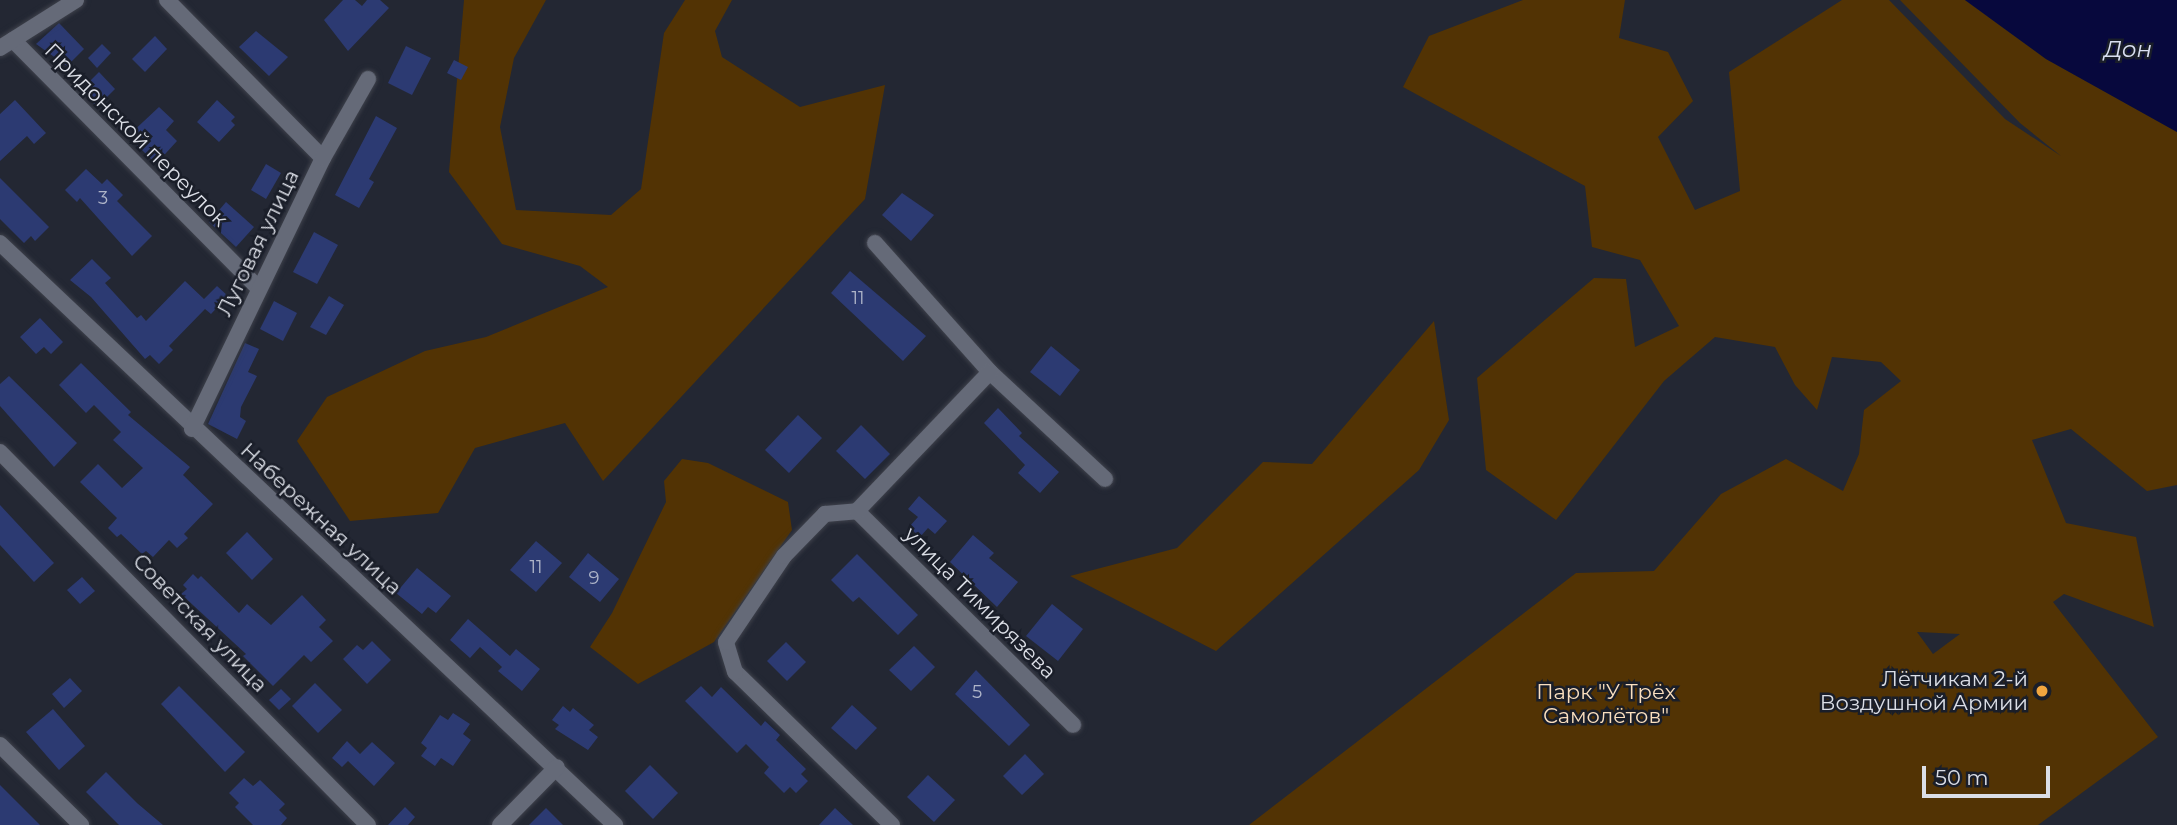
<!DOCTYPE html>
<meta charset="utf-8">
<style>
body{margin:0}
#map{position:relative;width:2177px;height:825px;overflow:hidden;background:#232733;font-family:Montserrat,sans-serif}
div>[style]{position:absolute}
.green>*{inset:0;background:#523304}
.water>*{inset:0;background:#07083d}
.building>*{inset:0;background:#2c3a72}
.roads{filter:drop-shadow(0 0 2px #3e414b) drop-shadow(0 0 2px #3e414b)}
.minor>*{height:16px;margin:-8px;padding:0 8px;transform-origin:8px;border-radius:8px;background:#656a78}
.dots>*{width:19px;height:19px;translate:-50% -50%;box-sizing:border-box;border:4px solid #1a1e29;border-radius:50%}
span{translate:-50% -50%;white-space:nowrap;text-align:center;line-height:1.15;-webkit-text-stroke:5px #1a1e29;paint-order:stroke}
.number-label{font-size:18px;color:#afb5c9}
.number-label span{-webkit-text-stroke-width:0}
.street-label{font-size:21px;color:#dbdee6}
.poi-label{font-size:21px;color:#dbdee6}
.right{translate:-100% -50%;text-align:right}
.park-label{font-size:21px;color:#fadfbf}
.water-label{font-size:23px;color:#d9dff1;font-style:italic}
.scale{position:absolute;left:1922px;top:766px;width:128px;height:32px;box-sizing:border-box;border:4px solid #dbdee6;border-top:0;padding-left:9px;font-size:21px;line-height:24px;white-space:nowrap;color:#dbdee6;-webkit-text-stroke:5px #1a1e29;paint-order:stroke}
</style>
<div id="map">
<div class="green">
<div style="clip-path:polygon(464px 0,546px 0,514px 58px,500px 127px,516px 210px,611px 215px,641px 189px,664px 33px,685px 0,732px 0,715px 31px,722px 57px,800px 107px,885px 85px,865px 199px,603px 481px,565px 423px,475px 448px,438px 513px,350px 521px,297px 441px,327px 397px,425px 351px,486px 337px,608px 287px,580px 266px,502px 244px,449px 172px)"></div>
<div style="clip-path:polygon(evenodd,1523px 0,1625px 0,1619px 38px,1668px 52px,1693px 101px,1658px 137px,1695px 210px,1740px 191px,1729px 72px,1842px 0,1889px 0,2005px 119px,2061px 156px,2020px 123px,1900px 0,1965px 0,2046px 59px,2177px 132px,2177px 485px,2147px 491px,2071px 429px,2032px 440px,2066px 523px,2136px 537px,2154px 627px,2064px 594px,2053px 602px,2158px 737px,2038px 825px,1249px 825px,1576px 573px,1654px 571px,1721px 494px,1786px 459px,1843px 491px,1859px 454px,1864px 410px,1901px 381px,1881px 362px,1832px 357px,1817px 410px,1795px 385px,1775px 347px,1715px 337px,1664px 381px,1556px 520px,1486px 470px,1477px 378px,1594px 278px,1626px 279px,1635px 347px,1679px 326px,1640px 260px,1592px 247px,1585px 186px,1403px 87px,1429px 36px,1523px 0,1917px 632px,1918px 632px,1960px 634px,1933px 654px,1917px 632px)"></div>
<div style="clip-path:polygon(1434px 321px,1449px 420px,1419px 470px,1216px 651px,1070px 576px,1177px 548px,1263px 462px,1312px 464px)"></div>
<div style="clip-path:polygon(682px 459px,708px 463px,788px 502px,792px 530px,714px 642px,638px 684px,590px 647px,612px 613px,666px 502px,664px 481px)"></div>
</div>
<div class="water">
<div style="clip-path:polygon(1965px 0,2177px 0,2177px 132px,2046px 59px)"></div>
</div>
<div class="building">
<div style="clip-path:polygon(343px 0,355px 0,362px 6px,367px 0,380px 0,389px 8px,348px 51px,324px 20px)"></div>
<div style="clip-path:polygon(59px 23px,84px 49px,67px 66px,36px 44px)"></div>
<div style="clip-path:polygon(256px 31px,288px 57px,269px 76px,239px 47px)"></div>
<div style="clip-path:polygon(155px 36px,167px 49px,145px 72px,132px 59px)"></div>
<div style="clip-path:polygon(102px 44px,111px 53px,97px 68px,88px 58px)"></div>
<div style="clip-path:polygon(406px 46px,431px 58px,412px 95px,388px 83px)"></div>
<div style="clip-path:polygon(454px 60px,468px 67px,461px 80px,447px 73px)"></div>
<div style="clip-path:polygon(99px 72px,115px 89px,97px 107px,81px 90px)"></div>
<div style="clip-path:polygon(15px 100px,46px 133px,34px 144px,27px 136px,0 161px,0 114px)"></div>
<div style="clip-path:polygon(217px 100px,235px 117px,231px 121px,235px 125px,219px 142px,197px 122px)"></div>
<div style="clip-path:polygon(159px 107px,174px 121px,166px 130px,177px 141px,156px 164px,128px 136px)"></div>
<div style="clip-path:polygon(376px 116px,397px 128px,369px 179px,374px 182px,359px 208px,335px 195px)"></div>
<div style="clip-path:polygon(266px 164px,281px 173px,266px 199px,251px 190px)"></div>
<div style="clip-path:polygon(86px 169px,102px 184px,107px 179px,123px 195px,117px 201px,152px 236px,132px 256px,80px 198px,77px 202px,65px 190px)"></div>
<div style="clip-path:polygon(0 178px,49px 227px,35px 241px,31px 236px,24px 243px,0 219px)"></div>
<div style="clip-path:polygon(902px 193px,934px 215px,911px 241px,882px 215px)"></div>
<div style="clip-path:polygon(226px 202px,254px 227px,236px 247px,209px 222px)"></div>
<div style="clip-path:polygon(314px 232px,338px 245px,317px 284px,293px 272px)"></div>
<div style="clip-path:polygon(92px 259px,111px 278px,105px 283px,137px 318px,141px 315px,146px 321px,185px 281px,204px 299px,217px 286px,228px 296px,211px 314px,205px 309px,169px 346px,173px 350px,159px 364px,150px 355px,145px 359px,91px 297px,70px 280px)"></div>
<div style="clip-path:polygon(850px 271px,926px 336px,903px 361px,831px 293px)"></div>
<div style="clip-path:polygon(329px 296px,344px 305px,326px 335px,310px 327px)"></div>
<div style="clip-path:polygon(274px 301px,297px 313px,283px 341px,260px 329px)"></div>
<div style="clip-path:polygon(40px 318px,63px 342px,51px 354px,44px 347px,36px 354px,20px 337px)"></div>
<div style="clip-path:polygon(245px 343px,259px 349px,248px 372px,257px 376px,241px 407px,240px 417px,246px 421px,237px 439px,208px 424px)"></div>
<div style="clip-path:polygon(1051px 346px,1080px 370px,1060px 396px,1030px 372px)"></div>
<div style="clip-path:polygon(81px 363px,131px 412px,128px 415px,190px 467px,183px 475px,213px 504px,184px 534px,188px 538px,177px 548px,169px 540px,153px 557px,146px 551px,142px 554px,121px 534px,117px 537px,108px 528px,117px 518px,80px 482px,98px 464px,122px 488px,143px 468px,113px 440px,121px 432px,94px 405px,86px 413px,59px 385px)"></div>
<div style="clip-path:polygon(9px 376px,77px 443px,54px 467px,0 406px,0 384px)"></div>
<div style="clip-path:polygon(998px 408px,1022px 433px,1019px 436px,1059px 472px,1040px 493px,1018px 473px,1025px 465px,984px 423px)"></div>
<div style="clip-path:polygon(798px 415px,822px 438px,789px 473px,765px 450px)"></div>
<div style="clip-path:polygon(861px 425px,890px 454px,865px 479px,836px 451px)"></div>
<div style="clip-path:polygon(919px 496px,947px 521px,935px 534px,928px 528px,920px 537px,909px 527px,918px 517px,908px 509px)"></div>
<div style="clip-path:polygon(0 505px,54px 563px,34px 582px,0 545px)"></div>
<div style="clip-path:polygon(247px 532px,273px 559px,252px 580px,226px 553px)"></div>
<div style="clip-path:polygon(973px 535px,994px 553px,989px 558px,1018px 582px,997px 607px,950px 562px)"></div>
<div style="clip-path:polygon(536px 541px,562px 563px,536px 592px,510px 570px)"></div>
<div style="clip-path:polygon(588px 553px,619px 579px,600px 602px,569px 577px)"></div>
<div style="clip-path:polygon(857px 554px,918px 615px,898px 635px,859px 597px,853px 602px,831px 580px)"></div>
<div style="clip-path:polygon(417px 568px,451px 596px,436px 613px,428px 607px,422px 614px,396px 593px)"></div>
<div style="clip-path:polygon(193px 574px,198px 579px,201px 576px,239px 613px,247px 604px,271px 625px,302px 595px,326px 620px,319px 627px,333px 641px,311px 662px,304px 655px,273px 686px,243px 656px,246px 654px,181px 594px,187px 589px,183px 585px)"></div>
<div style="clip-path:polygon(82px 577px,95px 591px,80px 604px,67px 590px)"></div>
<div style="clip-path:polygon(1052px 604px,1083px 629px,1058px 661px,1026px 636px)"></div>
<div style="clip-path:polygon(468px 619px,510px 656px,516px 649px,540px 669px,522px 691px,498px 671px,502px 667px,480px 647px,470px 658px,450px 640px)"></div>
<div style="clip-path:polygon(372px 641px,391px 660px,367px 684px,343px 659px,357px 645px,363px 650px)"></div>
<div style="clip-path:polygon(786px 642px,806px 662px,787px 681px,767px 661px)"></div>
<div style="clip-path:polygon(914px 646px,935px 667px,911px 691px,889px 670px)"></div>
<div style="clip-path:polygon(976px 670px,1030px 725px,1009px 746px,955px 694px)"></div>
<div style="clip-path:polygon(70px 678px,82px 691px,64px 708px,52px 694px)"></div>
<div style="clip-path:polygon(315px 683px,342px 710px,318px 733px,292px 706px)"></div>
<div style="clip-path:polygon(179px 686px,245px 752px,225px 772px,161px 704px)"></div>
<div style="clip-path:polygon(701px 686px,712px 697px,721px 687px,761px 726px,765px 721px,780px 735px,776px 740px,806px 769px,801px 774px,808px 781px,796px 793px,790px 787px,784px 793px,764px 773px,769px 767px,746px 744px,737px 753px,685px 701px)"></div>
<div style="clip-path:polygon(281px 689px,291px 699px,279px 710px,269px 700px)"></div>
<div style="clip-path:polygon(852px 705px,877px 728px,856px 750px,831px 728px)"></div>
<div style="clip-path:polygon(563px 706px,570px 712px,573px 708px,594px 725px,589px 730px,598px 737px,588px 750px,555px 729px,559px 725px,552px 720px)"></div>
<div style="clip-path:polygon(53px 709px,85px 746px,59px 770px,26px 732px)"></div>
<div style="clip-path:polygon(453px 713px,470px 724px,463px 734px,471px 740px,453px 766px,441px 758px,435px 766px,421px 756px,427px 748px,421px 743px,440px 715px,448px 720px)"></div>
<div style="clip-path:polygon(347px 741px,360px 754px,372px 742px,395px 763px,374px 786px,348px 761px,342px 767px,332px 758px)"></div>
<div style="clip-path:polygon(1025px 754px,1044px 774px,1022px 795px,1003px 776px)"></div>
<div style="clip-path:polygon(650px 765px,678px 793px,653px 819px,625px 791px)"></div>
<div style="clip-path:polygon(106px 772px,137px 803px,163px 825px,119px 825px,86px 792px)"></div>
<div style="clip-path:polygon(928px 775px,955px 800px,934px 822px,907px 797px)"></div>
<div style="clip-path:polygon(244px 778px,253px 786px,260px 780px,285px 804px,279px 810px,287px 818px,281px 825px,253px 825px,235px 807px,239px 803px,229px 793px)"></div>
<div style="clip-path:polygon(0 785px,40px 825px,0 825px)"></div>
<div style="clip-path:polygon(405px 807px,415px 817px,408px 825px,388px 825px)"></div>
<div style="clip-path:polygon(546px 808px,563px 825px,529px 825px)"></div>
<div style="clip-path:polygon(835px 808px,853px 825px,819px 825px)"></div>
</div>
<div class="roads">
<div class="minor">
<div style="left:167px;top:0;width:222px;rotate:45.4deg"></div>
<div style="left:13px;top:40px;width:350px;rotate:45.3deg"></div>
<div style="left:0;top:48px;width:90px;rotate:-32.3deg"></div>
<div style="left:0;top:243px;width:847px;rotate:43.42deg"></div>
<div style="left:875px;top:243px;width:173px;rotate:48.3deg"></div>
<div style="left:990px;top:372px;width:157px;rotate:42.9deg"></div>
<div style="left:192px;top:429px;width:301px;rotate:-64.2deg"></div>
<div style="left:323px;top:158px;width:91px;rotate:-60.3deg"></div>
<div style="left:0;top:452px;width:524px;rotate:45.39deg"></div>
<div style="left:857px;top:511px;width:304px;rotate:44.7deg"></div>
<div style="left:0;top:745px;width:114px;rotate:44.6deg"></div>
<div style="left:500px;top:825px;width:81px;rotate:-45.5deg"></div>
<div style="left:892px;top:825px;width:219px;rotate:-135.7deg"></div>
<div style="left:735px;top:672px;width:31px;rotate:-107deg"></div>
<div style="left:726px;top:642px;width:104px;rotate:-56deg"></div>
<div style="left:784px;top:556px;width:59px;rotate:-45.7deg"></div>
<div style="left:825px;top:514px;width:32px;rotate:-5deg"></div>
<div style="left:857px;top:511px;width:192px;rotate:-46.3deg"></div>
</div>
</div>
<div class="dots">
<div style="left:2042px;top:691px;background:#f1a63f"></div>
</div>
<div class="number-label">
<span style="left:103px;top:198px">3</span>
<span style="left:858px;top:298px">11</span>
<span style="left:536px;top:567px">11</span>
<span style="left:594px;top:578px">9</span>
<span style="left:977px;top:692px">5</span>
</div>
<div class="street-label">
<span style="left:136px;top:135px;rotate:45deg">Придонской переулок</span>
<span style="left:258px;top:243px;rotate:-64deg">Луговая улица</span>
<span style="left:321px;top:519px;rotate:43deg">Набережная улица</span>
<span style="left:980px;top:603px;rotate:45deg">улица Тимирязева</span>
<span style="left:200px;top:623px;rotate:46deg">Советская улица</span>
</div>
<div class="poi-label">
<span class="right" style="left:2028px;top:691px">Лётчикам 2-й<br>Воздушной Армии</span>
</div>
<div class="park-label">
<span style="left:1606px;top:704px">Парк "У Трёх<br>Самолётов"</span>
</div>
<div class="water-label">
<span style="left:2128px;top:49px">Дон</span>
</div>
<div class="scale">50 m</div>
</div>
